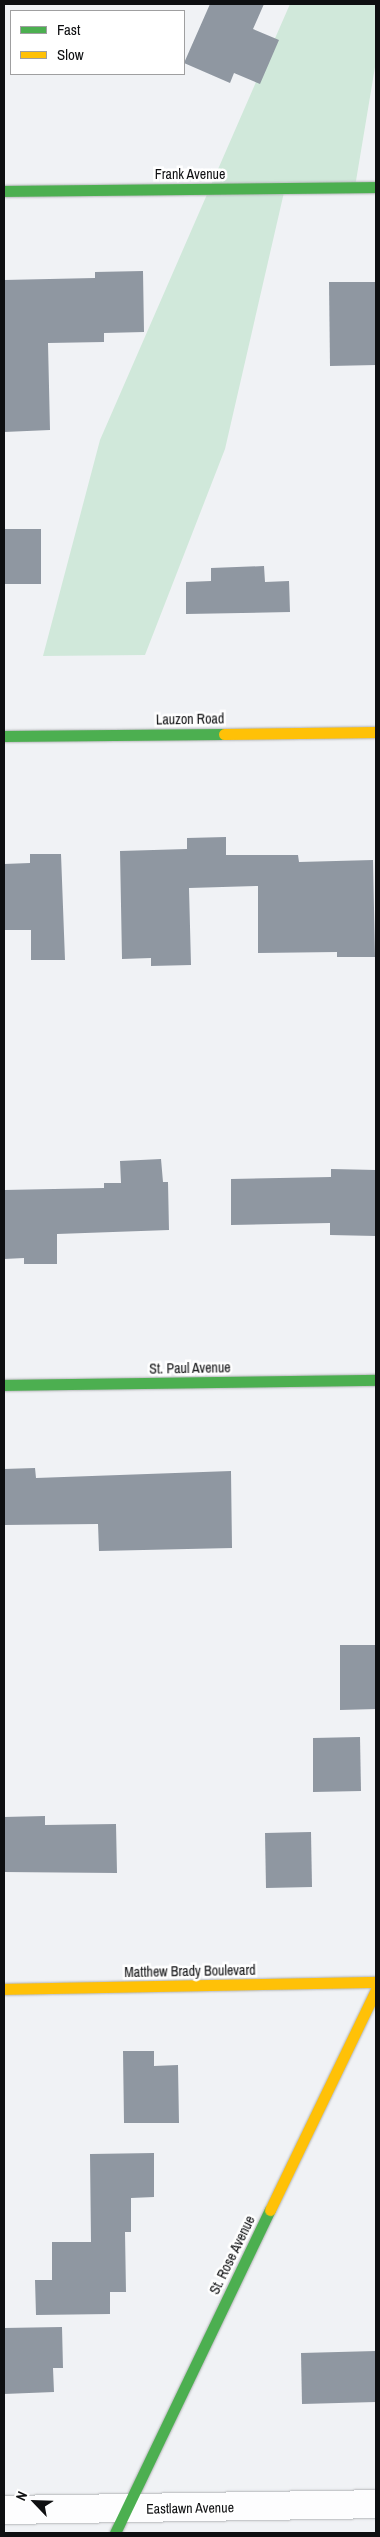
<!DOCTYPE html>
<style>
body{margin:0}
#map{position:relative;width:380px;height:2537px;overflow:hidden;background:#f0f2f5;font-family:"Archivo Narrow",sans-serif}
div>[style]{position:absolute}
.green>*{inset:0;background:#d0e8da}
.building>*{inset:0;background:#8f97a1}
.roads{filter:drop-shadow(0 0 1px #b2b4b6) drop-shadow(0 0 1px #b2b4b6)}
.street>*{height:28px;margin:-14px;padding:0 14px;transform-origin:14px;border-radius:14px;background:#fdfdfe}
.fast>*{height:11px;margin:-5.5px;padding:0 5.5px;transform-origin:5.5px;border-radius:5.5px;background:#4caf50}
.slow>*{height:11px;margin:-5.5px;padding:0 5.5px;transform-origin:5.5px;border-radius:5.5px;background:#ffc107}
span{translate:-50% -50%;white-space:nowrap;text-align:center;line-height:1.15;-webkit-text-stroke:5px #fff;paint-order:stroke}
.street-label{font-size:14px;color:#0e0f11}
.frame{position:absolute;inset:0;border:5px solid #0e0f11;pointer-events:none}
.legend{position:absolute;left:10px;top:10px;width:175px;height:65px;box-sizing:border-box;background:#fff;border:1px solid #9f9fa0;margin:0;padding:6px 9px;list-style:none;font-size:15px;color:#0e0f11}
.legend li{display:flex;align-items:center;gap:10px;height:25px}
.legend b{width:25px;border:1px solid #9f9fa0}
.north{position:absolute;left:10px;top:2477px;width:50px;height:50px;-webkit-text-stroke:4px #fff;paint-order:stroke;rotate:294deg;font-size:14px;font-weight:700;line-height:20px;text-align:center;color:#0e0f11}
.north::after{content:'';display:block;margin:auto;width:18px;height:22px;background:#0e0f11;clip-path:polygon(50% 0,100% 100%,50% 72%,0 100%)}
</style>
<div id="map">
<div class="green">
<div style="clip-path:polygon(290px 4px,376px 4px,376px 61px,355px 187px,285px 188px,225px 449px,145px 655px,43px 656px,100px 440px)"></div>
</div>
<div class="building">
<div style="clip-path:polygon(210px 4px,264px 4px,253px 29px,279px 40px,260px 84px,234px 73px,230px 83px,184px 63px)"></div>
<div style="clip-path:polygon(143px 271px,144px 332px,104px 333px,104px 342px,48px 343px,50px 430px,4px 432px,4px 280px,95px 278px,95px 272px)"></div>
<div style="clip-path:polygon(329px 282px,376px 282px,376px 365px,330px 366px)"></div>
<div style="clip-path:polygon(4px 529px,41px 529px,41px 584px,4px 584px)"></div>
<div style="clip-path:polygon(264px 566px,265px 582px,289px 581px,290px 612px,186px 614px,186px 582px,211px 581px,211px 568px)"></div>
<div style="clip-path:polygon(226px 837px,226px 855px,298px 855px,299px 862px,373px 860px,375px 957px,337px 957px,337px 952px,258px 953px,258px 886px,189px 888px,191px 965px,151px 966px,151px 958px,122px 959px,120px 851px,187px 849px,187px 838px)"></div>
<div style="clip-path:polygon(30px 854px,61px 854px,65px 960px,31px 960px,31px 930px,4px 930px,4px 864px,30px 863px)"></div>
<div style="clip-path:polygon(161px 1159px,163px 1182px,168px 1182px,169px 1230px,57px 1234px,57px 1264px,24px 1264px,24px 1258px,4px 1259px,4px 1190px,104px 1188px,104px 1183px,121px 1183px,120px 1161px)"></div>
<div style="clip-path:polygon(331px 1169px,376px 1170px,376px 1236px,330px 1235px,330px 1223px,231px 1225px,231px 1179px,331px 1177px)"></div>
<div style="clip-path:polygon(35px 1468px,36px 1478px,231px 1471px,232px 1548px,99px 1551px,98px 1524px,4px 1525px,4px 1469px)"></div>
<div style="clip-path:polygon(340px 1645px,376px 1645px,376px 1709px,340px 1710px)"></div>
<div style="clip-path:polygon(360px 1737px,361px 1791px,313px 1792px,313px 1738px)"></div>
<div style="clip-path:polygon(45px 1816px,45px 1825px,116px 1824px,117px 1873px,4px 1872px,4px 1817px)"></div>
<div style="clip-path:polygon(311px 1832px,312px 1887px,266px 1888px,265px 1833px)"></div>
<div style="clip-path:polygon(123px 2051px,154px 2051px,154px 2066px,178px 2065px,179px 2123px,124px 2123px)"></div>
<div style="clip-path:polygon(154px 2153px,154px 2197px,131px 2198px,131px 2232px,125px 2232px,126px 2292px,110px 2292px,110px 2314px,36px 2315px,35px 2280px,52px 2280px,52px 2242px,91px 2242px,90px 2154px)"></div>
<div style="clip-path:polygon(62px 2327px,63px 2368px,53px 2368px,54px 2392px,4px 2394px,4px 2328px)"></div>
<div style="clip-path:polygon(376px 2351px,376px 2402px,302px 2404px,301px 2353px)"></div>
</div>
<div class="roads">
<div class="street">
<div style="left:4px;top:2510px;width:372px;rotate:-0.9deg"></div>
</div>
<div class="fast">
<div style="left:4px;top:191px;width:372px;rotate:-0.6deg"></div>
<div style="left:4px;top:736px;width:220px;rotate:-0.5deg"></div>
<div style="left:4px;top:1385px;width:372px;rotate:-0.8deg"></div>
<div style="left:115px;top:2533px;width:358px;rotate:-64.4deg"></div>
</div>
<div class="slow">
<div style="left:224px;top:734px;width:152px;rotate:-0.8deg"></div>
<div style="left:4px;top:1989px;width:372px;rotate:-1.1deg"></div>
<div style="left:270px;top:2210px;width:244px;rotate:-64.3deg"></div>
</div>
</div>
<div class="street-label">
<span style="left:190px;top:174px">Frank Avenue</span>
<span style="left:190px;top:719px;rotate:-1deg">Lauzon Road</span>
<span style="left:190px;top:1368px;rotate:-1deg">St. Paul Avenue</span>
<span style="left:190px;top:1971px;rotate:-1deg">Matthew Brady Boulevard</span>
<span style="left:232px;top:2255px;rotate:-64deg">St. Rose Avenue</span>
<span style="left:190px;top:2508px;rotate:-1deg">Eastlawn Avenue</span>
</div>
<div class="frame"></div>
<ul class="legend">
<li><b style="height:6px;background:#4caf50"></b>Fast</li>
<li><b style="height:6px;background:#ffc107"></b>Slow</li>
</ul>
<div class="north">N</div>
</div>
